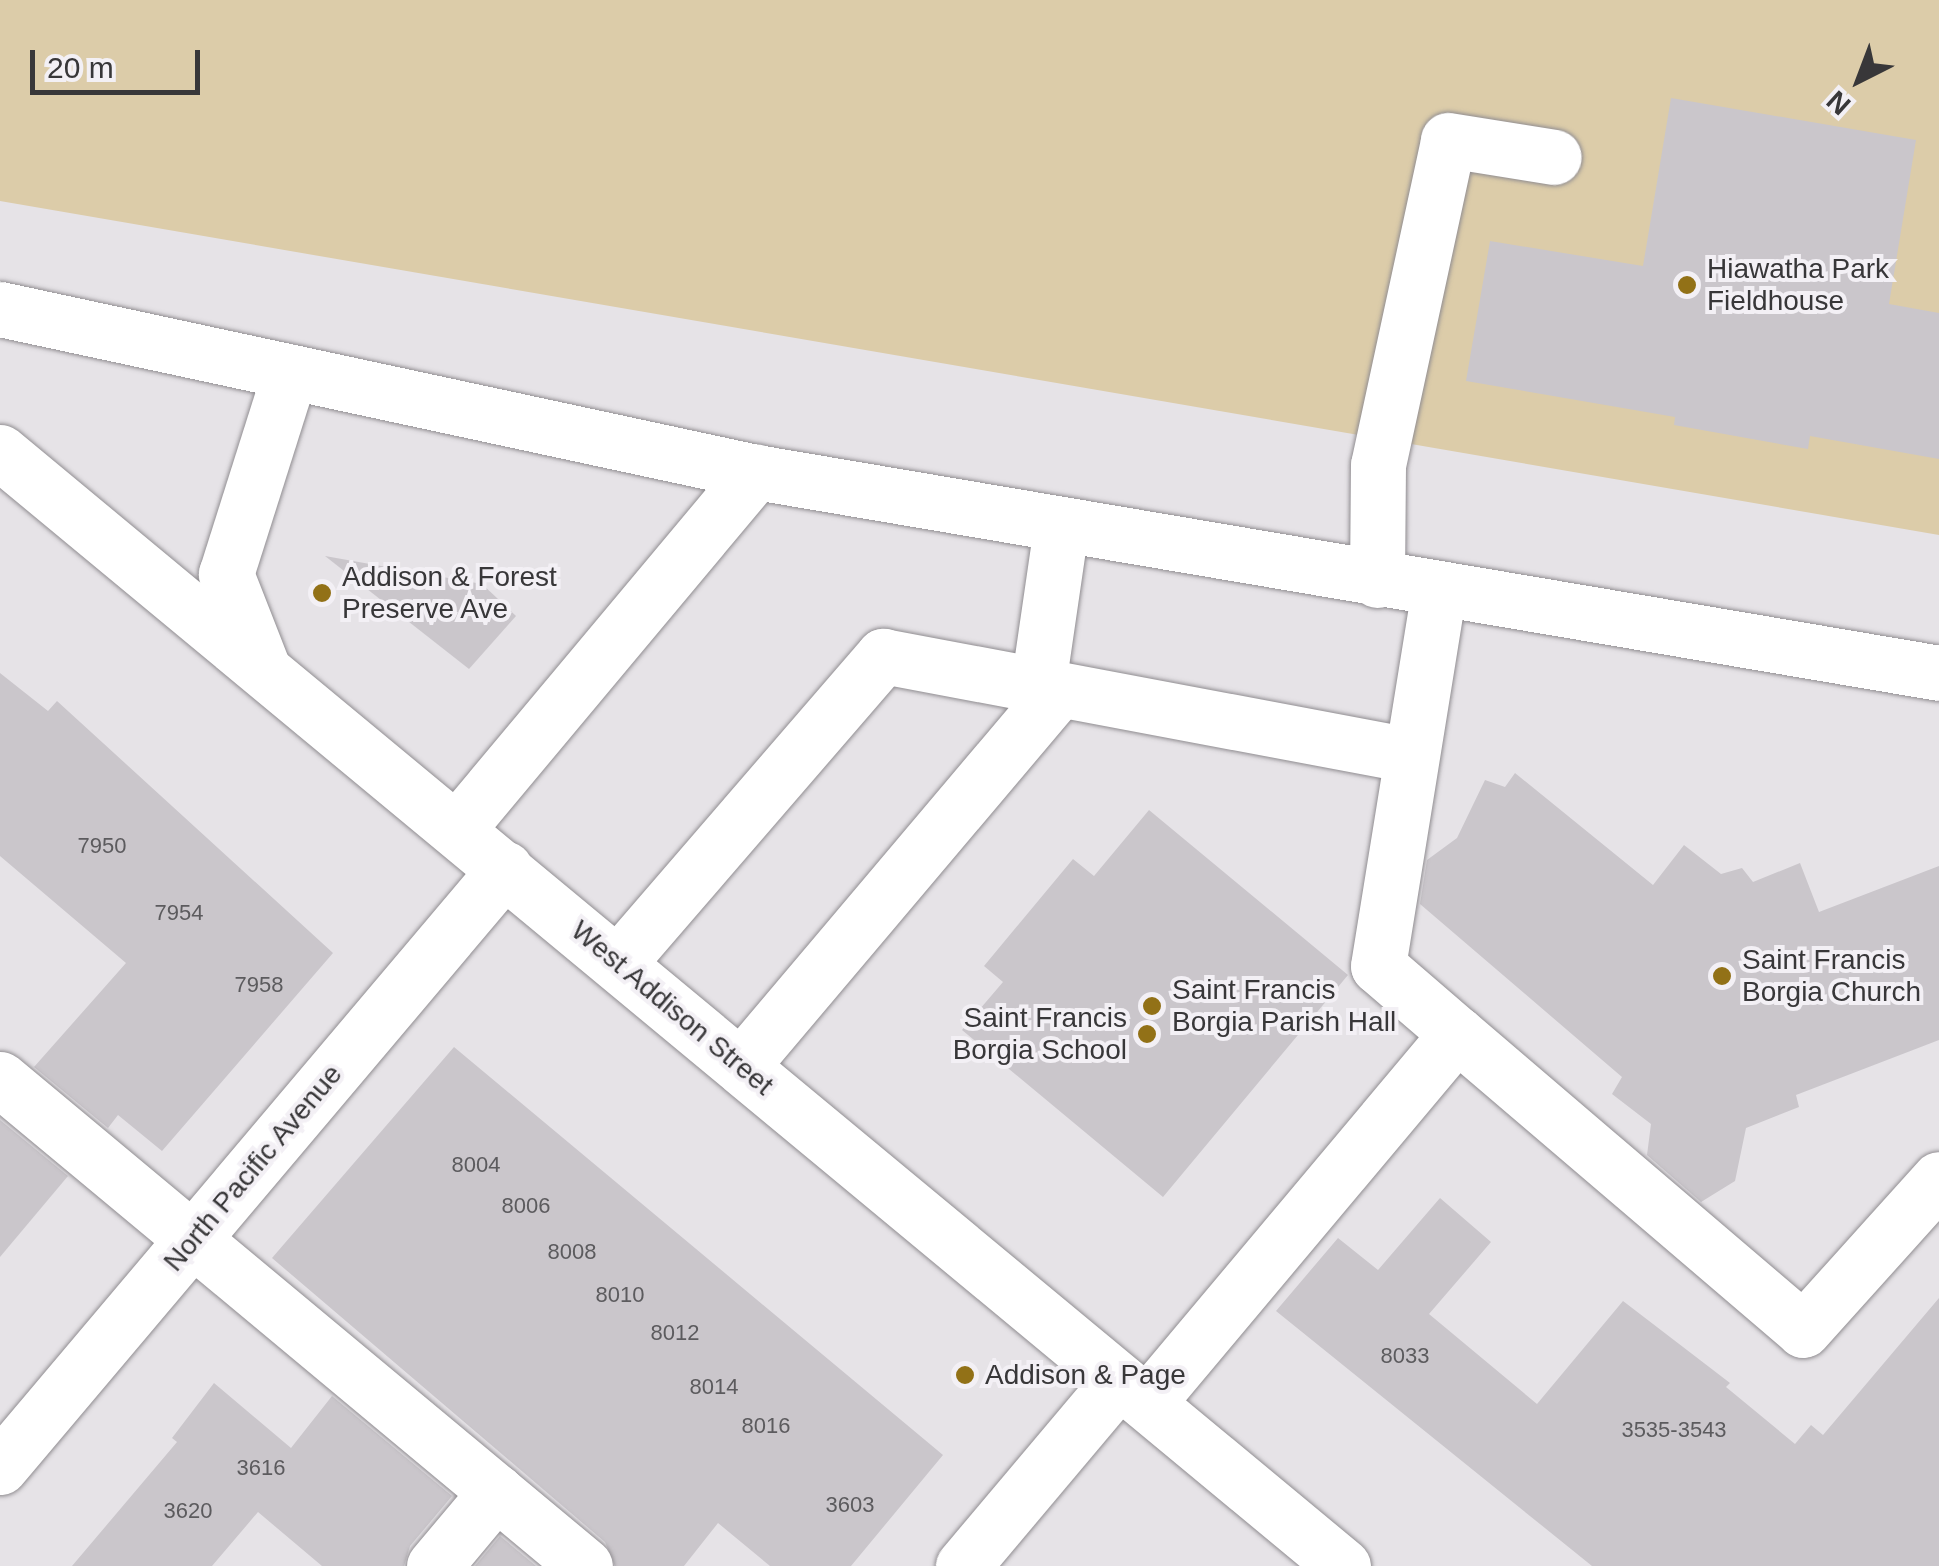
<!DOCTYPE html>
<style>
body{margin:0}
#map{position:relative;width:1939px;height:1566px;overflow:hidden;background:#e6e3e7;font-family:Helvetica,sans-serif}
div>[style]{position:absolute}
.green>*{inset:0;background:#dccca9}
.building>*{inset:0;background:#cac6cb}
.roads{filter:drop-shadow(0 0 2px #908d91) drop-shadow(0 0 2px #908d91)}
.minor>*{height:55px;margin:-27.5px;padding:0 27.5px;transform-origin:27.5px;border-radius:27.5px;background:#fff}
.major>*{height:55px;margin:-27.5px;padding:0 27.5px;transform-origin:27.5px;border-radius:27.5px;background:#fff}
.dots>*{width:28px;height:28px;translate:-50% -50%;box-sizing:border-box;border:5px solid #f3f0f5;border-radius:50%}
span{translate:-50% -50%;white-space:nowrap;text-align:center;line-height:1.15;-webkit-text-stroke:8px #f3f0f5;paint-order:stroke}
.number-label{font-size:22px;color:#5c5b5e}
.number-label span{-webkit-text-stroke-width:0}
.poi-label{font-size:28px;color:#383739}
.left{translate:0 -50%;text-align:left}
.right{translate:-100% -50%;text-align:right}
.street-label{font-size:28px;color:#383739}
.north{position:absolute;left:1809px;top:30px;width:100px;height:100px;-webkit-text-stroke:8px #f3f0f5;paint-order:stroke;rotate:222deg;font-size:28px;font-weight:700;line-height:40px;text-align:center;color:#383739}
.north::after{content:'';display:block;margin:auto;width:35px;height:45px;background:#383739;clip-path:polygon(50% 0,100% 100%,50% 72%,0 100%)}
.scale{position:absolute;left:30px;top:50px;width:170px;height:45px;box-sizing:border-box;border:5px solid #383739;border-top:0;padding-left:12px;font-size:30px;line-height:35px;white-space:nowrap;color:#383739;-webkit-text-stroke:8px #f3f0f5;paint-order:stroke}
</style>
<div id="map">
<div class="green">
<div style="clip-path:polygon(0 0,1939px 0,1939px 535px,0 201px)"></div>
</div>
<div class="building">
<div style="clip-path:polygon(1671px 98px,1916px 140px,1889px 304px,1939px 313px,1939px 459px,1810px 436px,1808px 449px,1674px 425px,1675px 417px,1466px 381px,1490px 241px,1643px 266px)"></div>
<div style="clip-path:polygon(325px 556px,482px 584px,516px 616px,469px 669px)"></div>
<div style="clip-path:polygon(0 673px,48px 711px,57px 701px,333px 953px,162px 1151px,118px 1115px,108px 1128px,34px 1067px,126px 963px,0 856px)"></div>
<div style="clip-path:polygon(1515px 773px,1653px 885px,1684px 845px,1721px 874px,1742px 868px,1753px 882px,1800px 863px,1819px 912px,1939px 866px,1939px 1040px,1796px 1095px,1799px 1107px,1746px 1128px,1735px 1181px,1701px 1202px,1647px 1155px,1651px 1124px,1612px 1094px,1622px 1077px,1420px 904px,1427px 860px,1457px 838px,1485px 780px,1505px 787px)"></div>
<div style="clip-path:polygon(1149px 810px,1348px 975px,1163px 1197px,962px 1030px,1003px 982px,984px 966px,1073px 859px,1094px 876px)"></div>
<div style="clip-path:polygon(454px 1047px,943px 1455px,851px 1566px,770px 1566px,718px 1523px,684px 1566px,615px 1566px,605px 1542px,272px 1258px)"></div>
<div style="clip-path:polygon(0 1120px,68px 1176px,0 1257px)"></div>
<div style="clip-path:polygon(1440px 1198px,1491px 1242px,1429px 1314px,1537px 1404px,1623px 1301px,1730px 1383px,1726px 1387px,1795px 1444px,1811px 1425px,1823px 1435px,1939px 1298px,1939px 1566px,1592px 1566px,1276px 1311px,1338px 1238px,1378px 1270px)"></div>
<div style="clip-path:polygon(214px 1383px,291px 1448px,332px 1396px,452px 1496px,410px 1546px,404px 1566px,322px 1566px,258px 1512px,212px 1566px,72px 1566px,177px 1442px,172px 1438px)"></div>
<div style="clip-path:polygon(500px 1536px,536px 1566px,475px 1566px)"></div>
</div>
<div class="roads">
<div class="minor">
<div style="left:0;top:452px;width:1745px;rotate:39.68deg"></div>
<div style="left:1377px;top:580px;width:115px;rotate:-89.5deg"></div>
<div style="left:1378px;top:465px;width:332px;rotate:-77.8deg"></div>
<div style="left:1448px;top:140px;width:107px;rotate:9.1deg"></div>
<div style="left:1038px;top:685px;width:160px;rotate:-81.7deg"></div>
<div style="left:457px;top:829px;width:466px;rotate:-50.1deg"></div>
<div style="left:618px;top:963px;width:406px;rotate:-49.2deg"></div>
<div style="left:883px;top:656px;width:536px;rotate:10.64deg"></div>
<div style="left:1457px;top:1034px;width:455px;rotate:40.5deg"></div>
<div style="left:1803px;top:1330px;width:203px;rotate:-48deg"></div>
<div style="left:741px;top:1066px;width:492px;rotate:-49.8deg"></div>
<div style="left:0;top:1079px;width:761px;rotate:39.78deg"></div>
<div style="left:1147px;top:1403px;width:482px;rotate:-50deg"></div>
<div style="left:1457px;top:1034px;width:104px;rotate:-139.3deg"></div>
<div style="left:1378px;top:966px;width:380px;rotate:-80.8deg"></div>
<div style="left:0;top:1467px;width:783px;rotate:-49.82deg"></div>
<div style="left:434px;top:1566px;width:97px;rotate:-50deg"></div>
<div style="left:963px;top:1566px;width:242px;rotate:-49.9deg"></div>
</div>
<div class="major">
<div style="left:0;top:309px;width:773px;rotate:12.17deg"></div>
<div style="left:756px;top:472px;width:1200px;rotate:9.64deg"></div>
<div style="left:262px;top:666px;width:99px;rotate:-111.4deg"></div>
<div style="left:226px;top:574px;width:212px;rotate:-72.4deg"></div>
</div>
</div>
<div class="dots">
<div style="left:1687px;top:285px;background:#927117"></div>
<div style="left:322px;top:593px;background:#927117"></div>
<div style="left:1722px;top:976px;background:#927117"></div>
<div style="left:1152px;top:1006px;background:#927117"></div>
<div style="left:1147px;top:1034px;background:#927117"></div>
<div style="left:965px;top:1375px;background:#927117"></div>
</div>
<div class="number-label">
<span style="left:102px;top:846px">7950</span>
<span style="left:179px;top:913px">7954</span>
<span style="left:259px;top:985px">7958</span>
<span style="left:476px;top:1165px">8004</span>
<span style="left:526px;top:1206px">8006</span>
<span style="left:572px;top:1252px">8008</span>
<span style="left:620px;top:1295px">8010</span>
<span style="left:675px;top:1333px">8012</span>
<span style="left:1405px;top:1356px">8033</span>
<span style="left:714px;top:1387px">8014</span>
<span style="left:766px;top:1426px">8016</span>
<span style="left:1674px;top:1430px">3535-3543</span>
<span style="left:261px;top:1468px">3616</span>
<span style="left:850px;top:1505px">3603</span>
<span style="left:188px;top:1511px">3620</span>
</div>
<div class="poi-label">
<span class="left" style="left:1707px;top:285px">Hiawatha Park<br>Fieldhouse</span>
<span class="left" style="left:342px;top:593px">Addison &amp; Forest<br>Preserve Ave</span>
<span class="left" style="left:1742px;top:976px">Saint Francis<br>Borgia Church</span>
<span class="left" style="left:1172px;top:1006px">Saint Francis<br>Borgia Parish Hall</span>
<span class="right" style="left:1127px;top:1034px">Saint Francis<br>Borgia School</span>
<span class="left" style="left:985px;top:1375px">Addison &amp; Page</span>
</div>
<div class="street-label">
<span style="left:672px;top:1008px;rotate:40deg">West Addison Street</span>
<span style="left:253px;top:1168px;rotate:-50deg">North Pacific Avenue</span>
</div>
<div class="north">N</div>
<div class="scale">20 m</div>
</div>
